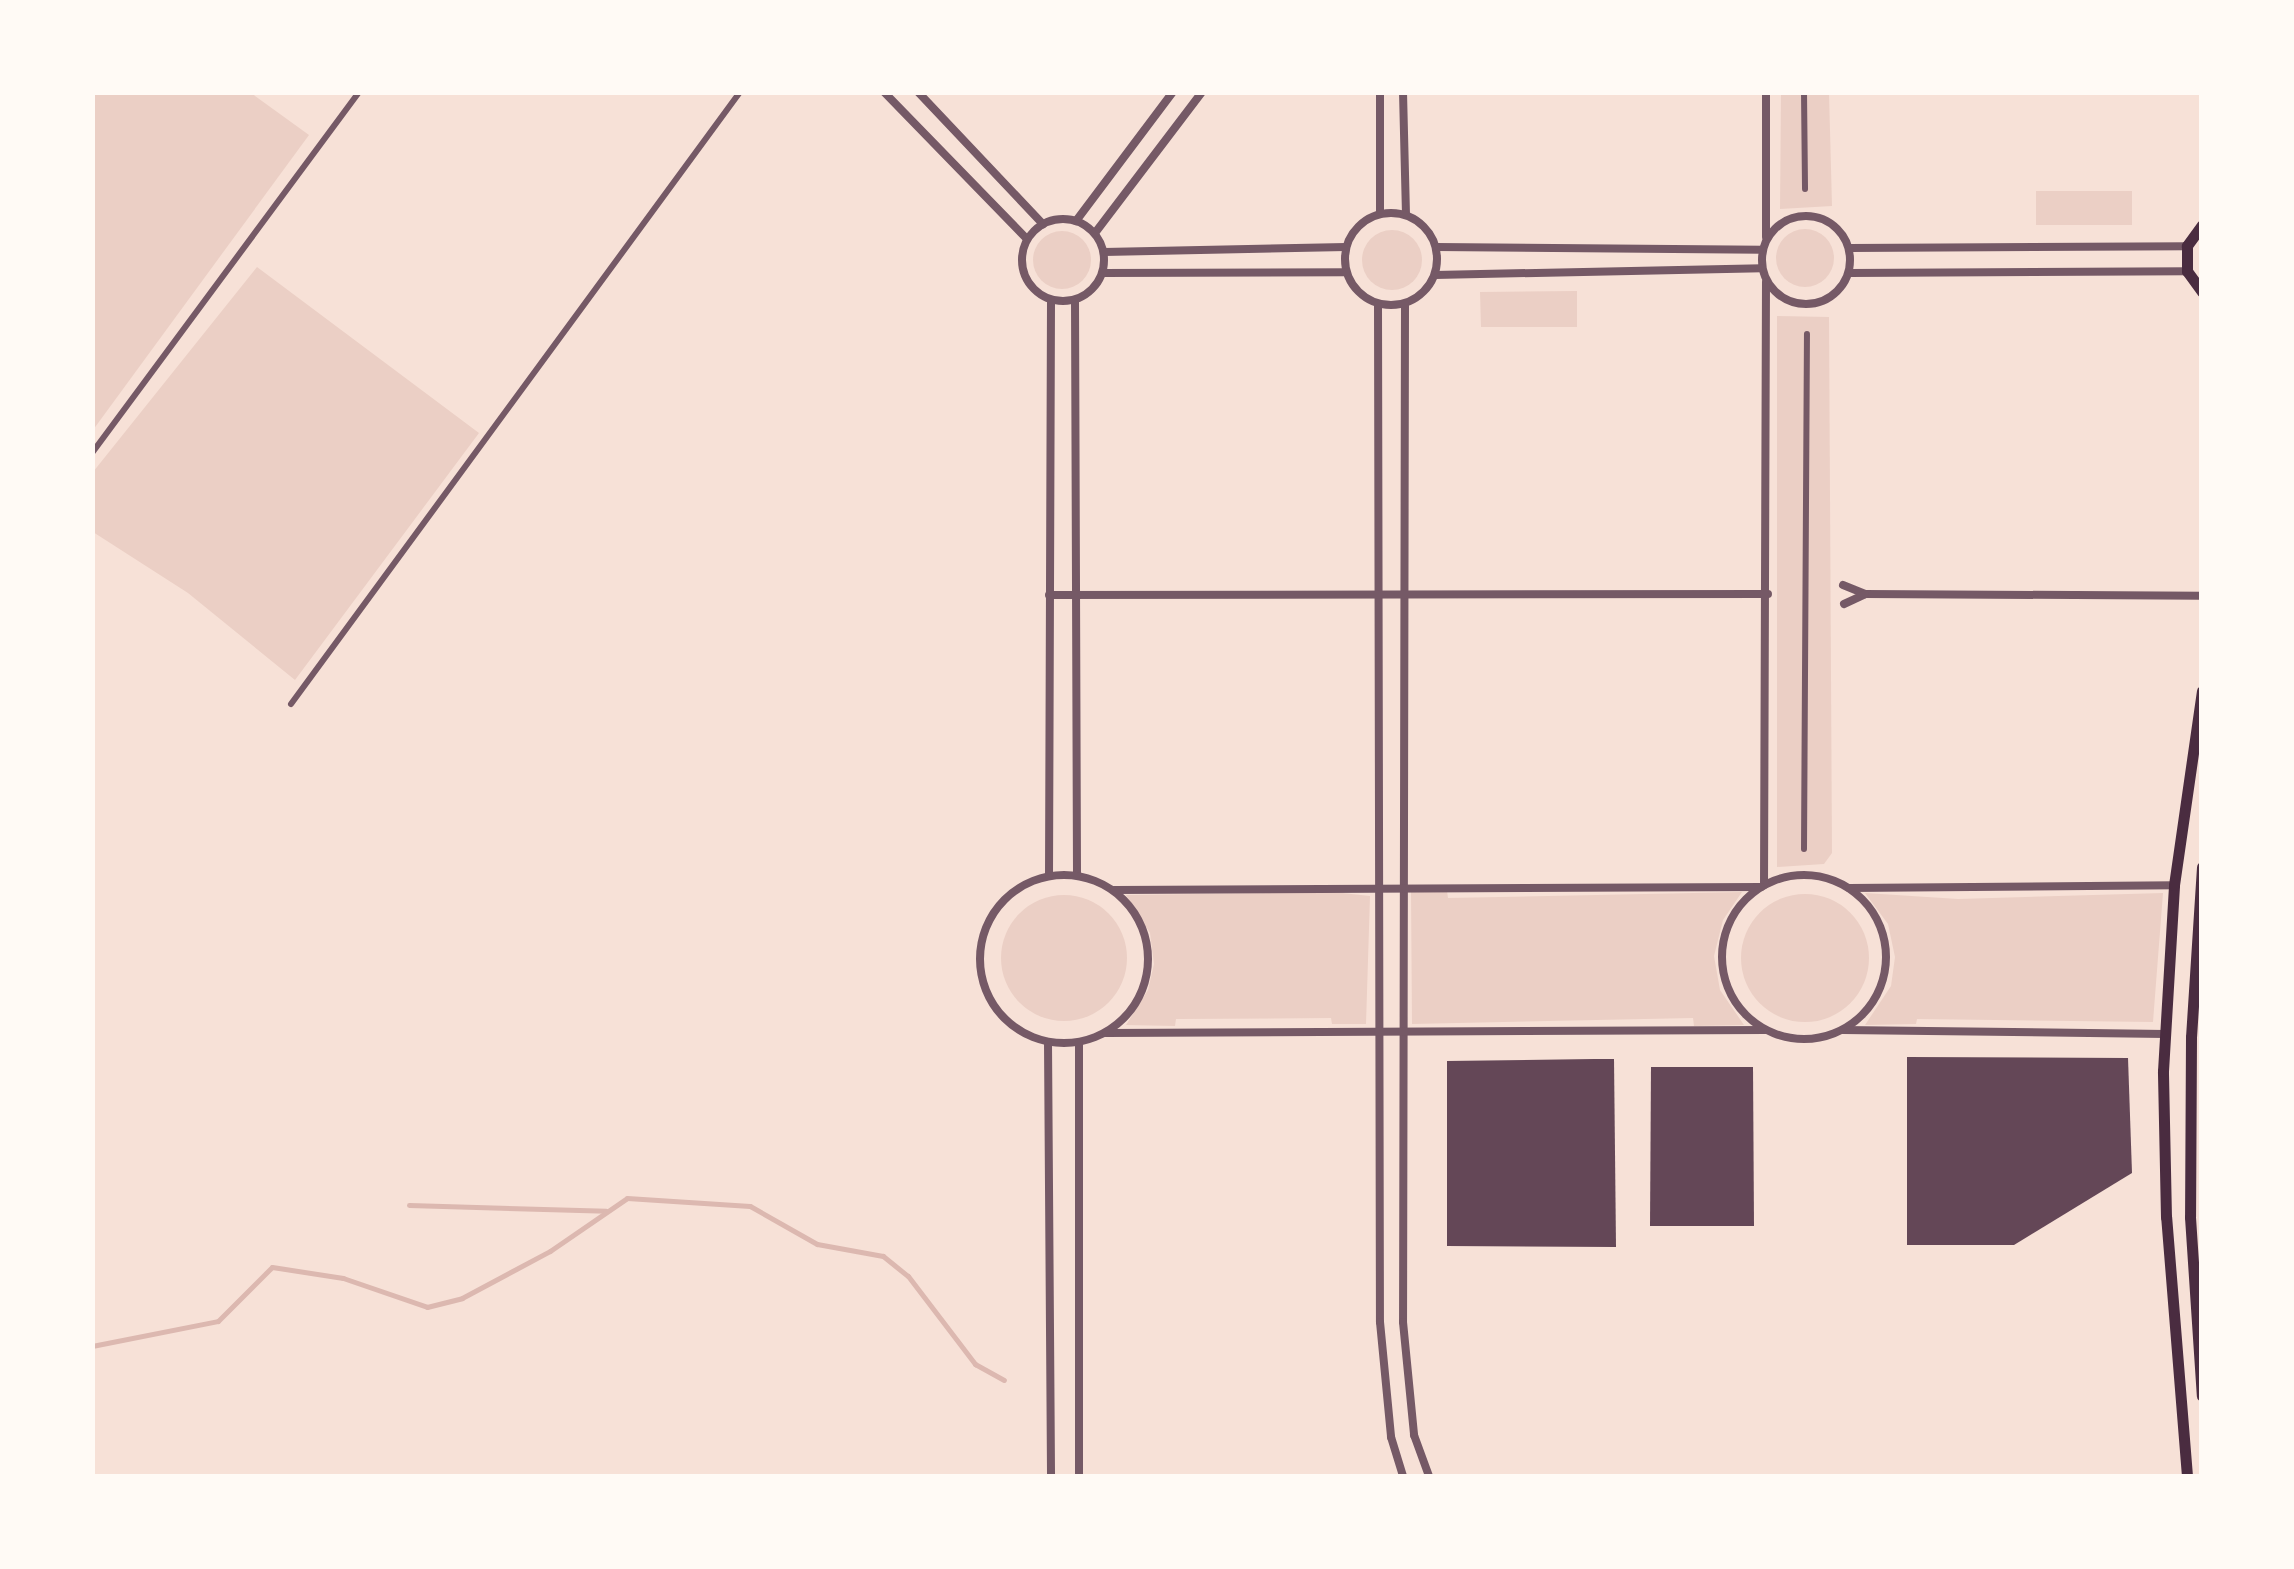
<!DOCTYPE html>
<style>
body{margin:0}
#map{position:relative;width:2294px;height:1569px;overflow:hidden;background:#f7e1d7;font-family:"Work Sans",sans-serif}
div>[style]{position:absolute}
.green>*{inset:0;background:#ebcfc5}
.round{border-radius:50%}
.stream>*{height:5px;margin:-2.5px;padding:0 2.5px;transform-origin:2.5px;border-radius:2.5px;background:#dcb8b0}
.building>*{inset:0;background:#644757}
.pedestrian>*{height:6px;margin:-3px;padding:0 3px;transform-origin:3px;border-radius:3px;background:#755966}
.minor>*{height:8px;margin:-4px;padding:0 4px;transform-origin:4px;border-radius:4px;background:#755966}
.minor>.ring{margin:-4px;padding:0;box-sizing:content-box;background:none;border:8px solid #755966;border-radius:50%}
.secondary>*{height:11px;margin:-5.5px;padding:0 5.5px;transform-origin:5.5px;border-radius:5.5px;background:#4a2c40}
span{translate:-50% -50%;white-space:nowrap;text-align:center;line-height:1.15;-webkit-text-stroke:8px #fffaf5;paint-order:stroke}
.frame{position:absolute;inset:0;border:95px solid #fffaf5;pointer-events:none}
</style>
<div id="map">
<div class="green">
<div style="clip-path:polygon(93px 92px,251px 93px,309px 135px,93px 430px)"></div>
<div style="clip-path:polygon(1781px 93px,1829px 93px,1832px 206px,1780px 209px)"></div>
<div style="clip-path:polygon(2036px 191px,2132px 191px,2132px 225px,2036px 225px)"></div>
<div class="round" style="left:1776px;top:229px;width:58px;height:58px"></div>
<div class="round" style="left:1362px;top:230px;width:60px;height:60px"></div>
<div class="round" style="left:1033px;top:231px;width:58px;height:58px"></div>
<div style="clip-path:polygon(257px 267px,479px 433px,295px 680px,188px 593px,93px 532px,93px 472px)"></div>
<div style="clip-path:polygon(1577px 291px,1577px 327px,1481px 327px,1480px 292px)"></div>
<div style="clip-path:polygon(1777px 316px,1829px 317px,1832px 853px,1824px 864px,1777px 867px)"></div>
<div style="clip-path:polygon(1447px 891px,1448px 898px,1742px 892px,1723px 920px,1714px 956px,1720px 990px,1744px 1025px,1694px 1026px,1693px 1018px,1412px 1024px,1411px 892px)"></div>
<div style="clip-path:polygon(1333px 892px,1370px 896px,1366px 1024px,1332px 1024px,1331px 1018px,1176px 1019px,1175px 1026px,1126px 1025px,1148px 990px,1154px 964px,1150px 933px,1126px 895px)"></div>
<div style="clip-path:polygon(1865px 893px,1958px 899px,2163px 893px,2153px 1022px,1917px 1019px,1916px 1024px,1865px 1025px,1891px 986px,1895px 957px,1888px 924px)"></div>
<div class="round" style="left:1741px;top:894px;width:128px;height:128px"></div>
<div class="round" style="left:1001px;top:895px;width:126px;height:126px"></div>
</div>
<div class="stream">
<div style="left:409px;top:1205px;width:197px;rotate:1.7deg"></div>
<div style="left:92px;top:1346px;width:128px;rotate:-11.2deg"></div>
<div style="left:218px;top:1321px;width:76px;rotate:-45deg"></div>
<div style="left:272px;top:1267px;width:72px;rotate:8.8deg"></div>
<div style="left:343px;top:1278px;width:89px;rotate:19deg"></div>
<div style="left:427px;top:1307px;width:36px;rotate:-14deg"></div>
<div style="left:462px;top:1298px;width:100px;rotate:-28.1deg"></div>
<div style="left:550px;top:1251px;width:93px;rotate:-34.5deg"></div>
<div style="left:627px;top:1198px;width:123px;rotate:3.7deg"></div>
<div style="left:750px;top:1206px;width:77px;rotate:29.6deg"></div>
<div style="left:817px;top:1244px;width:67px;rotate:10.3deg"></div>
<div style="left:883px;top:1256px;width:32px;rotate:39deg"></div>
<div style="left:908px;top:1276px;width:111px;rotate:52.7deg"></div>
<div style="left:975px;top:1364px;width:33px;rotate:29deg"></div>
</div>
<div class="building">
<div style="clip-path:polygon(1907px 1057px,2128px 1058px,2132px 1173px,2014px 1245px,1907px 1245px)"></div>
<div style="clip-path:polygon(1594px 1059px,1614px 1059px,1616px 1247px,1447px 1246px,1447px 1061px)"></div>
<div style="clip-path:polygon(1651px 1067px,1753px 1067px,1754px 1226px,1650px 1226px)"></div>
</div>
<div class="pedestrian">
<div style="left:1804px;top:92px;width:97px;rotate:89.4deg"></div>
<div style="left:92px;top:453px;width:449px;rotate:-53.5deg"></div>
<div style="left:291px;top:704px;width:759px;rotate:-53.73deg"></div>
<div style="left:1804px;top:849px;width:515px;rotate:-89.67deg"></div>
</div>
<div class="minor">
<div style="left:884px;top:92px;width:205px;rotate:45.8deg"></div>
<div style="left:918px;top:92px;width:182px;rotate:46.6deg"></div>
<div style="left:1380px;top:92px;width:122px;rotate:90deg"></div>
<div style="left:1403px;top:92px;width:123px;rotate:88.6deg"></div>
<div class="ring" style="left:1345px;top:213px;width:84px;height:84px"></div>
<div class="ring" style="left:1762px;top:216px;width:80px;height:80px"></div>
<div class="ring" style="left:1022px;top:219px;width:74px;height:74px"></div>
<div style="left:1076px;top:221px;width:161px;rotate:-53.1deg"></div>
<div style="left:1095px;top:233px;width:177px;rotate:-52.8deg"></div>
<div style="left:1766px;top:237px;width:145px;rotate:-90deg"></div>
<div style="left:1436px;top:247px;width:326px;rotate:0.5deg"></div>
<div style="left:1849px;top:248px;width:338px;rotate:-0.3deg"></div>
<div style="left:1104px;top:252px;width:242px;rotate:-1.2deg"></div>
<div style="left:1103px;top:273px;width:243px;rotate:-0.2deg"></div>
<div style="left:1849px;top:273px;width:338px;rotate:-0.3deg"></div>
<div style="left:1435px;top:275px;width:327px;rotate:-1.2deg"></div>
<div style="left:1075px;top:300px;width:575px;rotate:89.8deg"></div>
<div style="left:1378px;top:304px;width:1018px;rotate:89.89deg"></div>
<div style="left:1380px;top:1322px;width:116px;rotate:84.5deg"></div>
<div style="left:1391px;top:1437px;width:41px;rotate:72.9deg"></div>
<div style="left:1405px;top:304px;width:1018px;rotate:90.11deg"></div>
<div style="left:1403px;top:1322px;width:114px;rotate:84.4deg"></div>
<div style="left:1414px;top:1435px;width:44px;rotate:69.9deg"></div>
<div style="left:1843px;top:585px;width:24px;rotate:22deg"></div>
<div style="left:1865px;top:594px;width:337px;rotate:0.3deg"></div>
<div style="left:1049px;top:595px;width:719px;rotate:-0.08deg"></div>
<div style="left:1844px;top:604px;width:23px;rotate:-25deg"></div>
<div class="ring" style="left:980px;top:875px;width:160px;height:160px"></div>
<div style="left:1049px;top:875px;width:575px;rotate:-89.8deg"></div>
<div class="ring" style="left:1722px;top:875px;width:156px;height:156px"></div>
<div style="left:1764px;top:885px;width:603px;rotate:-89.81deg"></div>
<div style="left:1849px;top:888px;width:325px;rotate:-0.5deg"></div>
<div style="left:1114px;top:890px;width:647px;rotate:-0.27deg"></div>
<div style="left:1843px;top:1030px;width:322px;rotate:0.7deg"></div>
<div style="left:1106px;top:1033px;width:659px;rotate:-0.26deg"></div>
<div style="left:1048px;top:1043px;width:433px;rotate:89.6deg"></div>
<div style="left:1079px;top:1476px;width:433px;rotate:-90deg"></div>
</div>
<div class="secondary">
<div style="left:2202px;top:225px;width:26px;rotate:126deg"></div>
<div style="left:2187px;top:246px;width:25px;rotate:90deg"></div>
<div style="left:2187px;top:271px;width:26px;rotate:54deg"></div>
<div style="left:2202px;top:867px;width:170px;rotate:93.7deg"></div>
<div style="left:2191px;top:1037px;width:180px;rotate:90.3deg"></div>
<div style="left:2190px;top:1217px;width:179px;rotate:86.2deg"></div>
<div style="left:2187px;top:1476px;width:260px;rotate:-94.6deg"></div>
<div style="left:2166px;top:1217px;width:146px;rotate:-91.2deg"></div>
<div style="left:2163px;top:1071px;width:186px;rotate:-86.6deg"></div>
<div style="left:2174px;top:885px;width:196px;rotate:-81.8deg"></div>
</div>
<div class="frame"></div>
</div>
